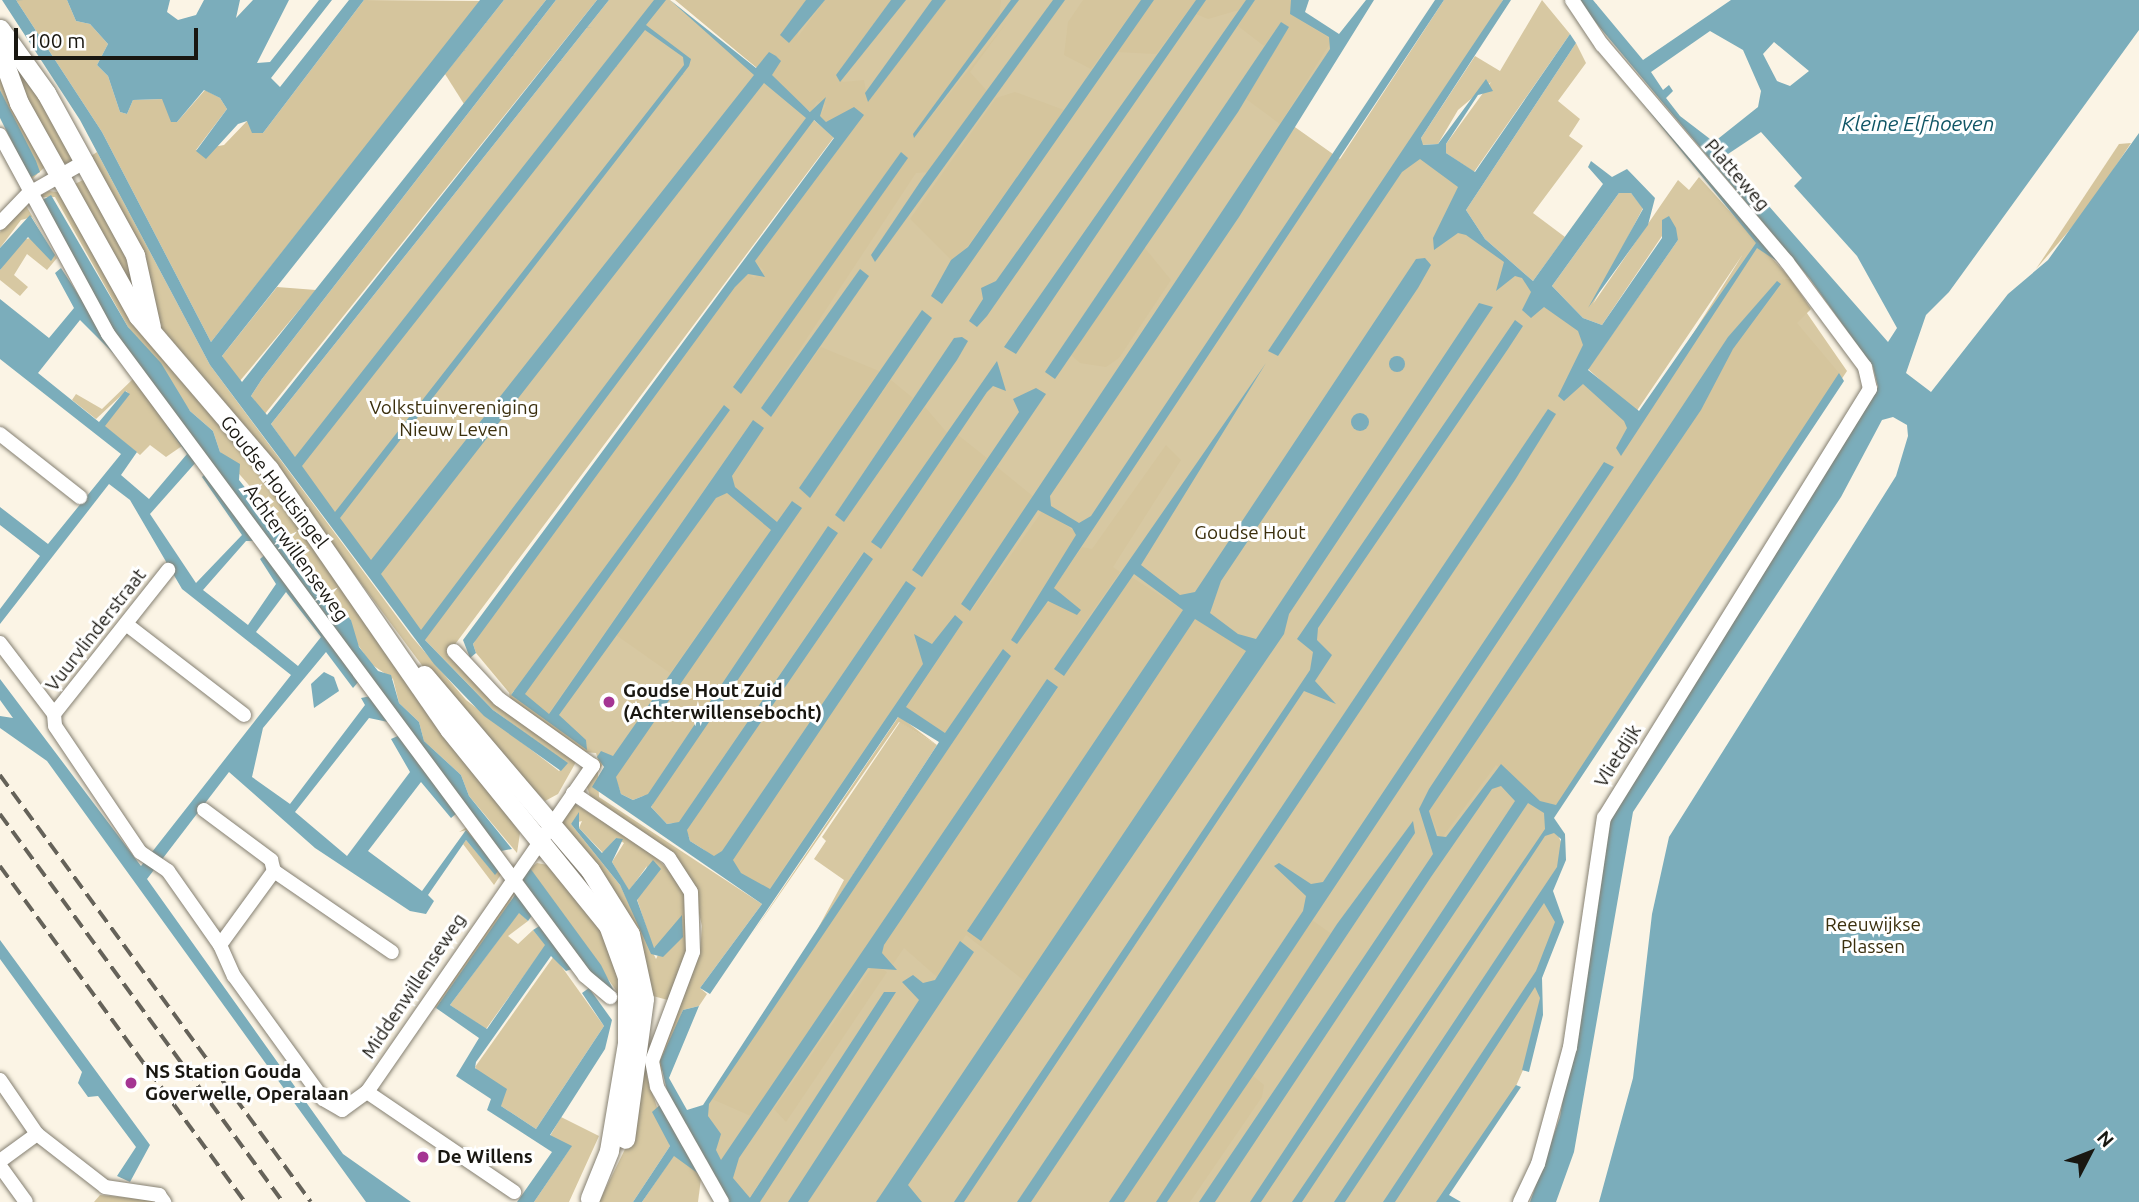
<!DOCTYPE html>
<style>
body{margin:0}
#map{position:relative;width:2139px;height:1202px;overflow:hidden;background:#fbf4e5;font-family:Ubuntu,sans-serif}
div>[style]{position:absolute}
.green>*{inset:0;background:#d7c8a2}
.forest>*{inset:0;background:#d5c59d}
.water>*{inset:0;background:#7badbb}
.round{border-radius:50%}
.stream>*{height:3.5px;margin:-1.75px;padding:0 1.75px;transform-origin:1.75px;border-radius:1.75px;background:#7badbb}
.roads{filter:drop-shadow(0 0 2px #858072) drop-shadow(0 0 2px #858072)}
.street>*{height:14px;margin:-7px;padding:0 7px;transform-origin:7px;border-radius:7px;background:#fff}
.secondary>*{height:19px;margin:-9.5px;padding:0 9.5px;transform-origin:9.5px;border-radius:9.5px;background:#fff}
.rail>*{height:3.5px;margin-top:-1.75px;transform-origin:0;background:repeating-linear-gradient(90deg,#656259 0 14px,transparent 0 21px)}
.dots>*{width:19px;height:19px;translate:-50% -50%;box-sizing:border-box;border:4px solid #fff;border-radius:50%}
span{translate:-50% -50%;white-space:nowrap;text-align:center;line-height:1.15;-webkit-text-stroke:6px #fff;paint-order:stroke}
.street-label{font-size:19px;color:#191711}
.park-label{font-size:19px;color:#3b2f0d}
.poi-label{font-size:19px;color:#191711;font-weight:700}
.left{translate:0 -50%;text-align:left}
.water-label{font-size:21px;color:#0f5565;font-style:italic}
.north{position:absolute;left:2055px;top:1118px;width:70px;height:70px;-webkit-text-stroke:5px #fff;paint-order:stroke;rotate:48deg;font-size:19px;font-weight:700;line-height:28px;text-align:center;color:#191711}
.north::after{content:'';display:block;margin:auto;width:24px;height:32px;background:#191711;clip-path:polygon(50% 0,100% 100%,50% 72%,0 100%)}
.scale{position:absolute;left:14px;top:28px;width:184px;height:32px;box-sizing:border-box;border:4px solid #191711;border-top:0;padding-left:9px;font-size:21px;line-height:24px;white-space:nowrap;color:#191711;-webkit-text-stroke:5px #fff;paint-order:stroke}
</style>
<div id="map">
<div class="green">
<div style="clip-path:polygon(609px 0,670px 0,834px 137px,447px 655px,491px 698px,576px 762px,558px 794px,545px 801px,456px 711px,302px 504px,159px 327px,88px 158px,97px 152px,210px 365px,412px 637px,466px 700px,559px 771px,567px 763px,493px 710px,425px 640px,271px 424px)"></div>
<div style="clip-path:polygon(676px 0,1300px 0,1295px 8px,1342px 41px,1292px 125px,1340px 159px,1444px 0,1503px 0,1414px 144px,1465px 189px,1453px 213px,1595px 337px,1581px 371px,1639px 420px,1743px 254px,1636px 412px,1588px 369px,1678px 240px,1664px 233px,1602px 325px,1583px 318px,1552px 286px,1619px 193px,1631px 193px,1643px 208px,1593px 304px,1678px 180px,1689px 190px,1699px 177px,1790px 278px,1784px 280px,1847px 371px,1550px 816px,1564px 849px,1548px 894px,1560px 925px,1537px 981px,1542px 995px,1534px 1045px,1516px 1086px,1442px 1202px,726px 1202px,692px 1128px,946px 741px,898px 709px,766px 905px,605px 761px,598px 772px,599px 797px,762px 904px,700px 988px,707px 994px,699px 1006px,683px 1010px,660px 1075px,658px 1056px,700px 952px,702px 926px,691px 879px,665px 849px,590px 796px,586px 784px,599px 763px,596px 753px,583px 752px,510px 698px,509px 693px,588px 747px,516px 694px,471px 637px,842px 138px)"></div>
<div style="clip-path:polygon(1542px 0,1570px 34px,1474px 172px,1446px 153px,1446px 144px,1491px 82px,1458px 110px,1438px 144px,1422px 145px,1421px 138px,1475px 56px,1500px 71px)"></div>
<div style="clip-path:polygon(10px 43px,73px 160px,69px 163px,62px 163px,20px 98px)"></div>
<div style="clip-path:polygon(1576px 43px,1586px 63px,1558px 101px,1580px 119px,1569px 136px,1583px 146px,1533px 213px,1565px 237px,1533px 281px,1485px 239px,1466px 210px)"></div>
<div style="clip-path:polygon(0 72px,48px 164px,30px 181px,23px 181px,7px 141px,26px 177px,39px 173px,0 90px)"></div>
<div style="clip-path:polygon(85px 179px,129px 254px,142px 306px,75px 184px)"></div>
<div style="clip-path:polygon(49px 191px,66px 193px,520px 833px,517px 853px,469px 796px,461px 775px,424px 741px,419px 722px,399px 703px,393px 679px,371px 664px,352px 636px,351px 620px,307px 561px,286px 545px,262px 500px,220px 452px,213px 431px,190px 411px,128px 327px,55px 197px,38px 197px)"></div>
<div style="clip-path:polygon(25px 204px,57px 258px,47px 270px,27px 254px,14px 275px,28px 287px,20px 296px,0 280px,0 270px,21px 240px,36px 237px,55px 255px,32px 217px,21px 220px,0 248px,0 232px)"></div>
<div style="clip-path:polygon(135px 377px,172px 422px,168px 428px,182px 446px,166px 457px,150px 445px,140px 455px,104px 426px,129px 394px,126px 391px,96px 419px,72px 400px,76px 394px,102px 409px)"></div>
<div style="clip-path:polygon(900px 722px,937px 745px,816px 932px,844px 880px,814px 859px,826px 841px,822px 837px)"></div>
<div style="clip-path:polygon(evenodd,573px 803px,649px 850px,685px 888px,690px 945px,668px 1000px,649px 995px,561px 826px,573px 803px,582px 821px,579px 828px,603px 853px,616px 838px,624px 843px,612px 862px,629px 891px,647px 866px,637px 899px,653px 948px,663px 945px,677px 916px,656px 959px,620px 885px,571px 824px,582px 821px)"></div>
<div style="clip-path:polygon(467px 827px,504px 870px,494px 885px,463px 844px,466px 840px,495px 874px,500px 869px,466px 830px,459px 832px)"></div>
<div style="clip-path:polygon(537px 863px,548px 865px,595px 916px,616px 967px,619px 994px,550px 901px,530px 868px)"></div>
<div style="clip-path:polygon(516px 888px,510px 903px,436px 1008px,432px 1005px)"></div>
<div style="clip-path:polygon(519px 912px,528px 921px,508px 936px,518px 944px,533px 930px,546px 945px,486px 1029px,450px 1005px)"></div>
<div style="clip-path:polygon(554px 956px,604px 1026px,536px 1129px,501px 1106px,475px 1067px)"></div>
<div style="clip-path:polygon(644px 1068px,670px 1146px,633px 1202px,599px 1202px,629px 1141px)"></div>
<div style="clip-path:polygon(561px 1117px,599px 1136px,569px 1202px,534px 1202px,571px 1147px,550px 1136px)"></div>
<div style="clip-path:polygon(674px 1155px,702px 1171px,698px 1202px,642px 1202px)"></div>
<div style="clip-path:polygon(100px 1195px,149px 1200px,155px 1202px,94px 1202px)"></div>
</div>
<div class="forest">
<div style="clip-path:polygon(16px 0,67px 0,76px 21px,90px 24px,108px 44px,97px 65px,108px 76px,120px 112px,127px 114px,133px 100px,163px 99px,177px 122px,205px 90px,220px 98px,227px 109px,196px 150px,224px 145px,248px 120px,263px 133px,364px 0,481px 1px,211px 342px,102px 132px)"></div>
<div style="clip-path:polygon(504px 0,546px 0,464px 104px,445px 74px)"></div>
<div style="clip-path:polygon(556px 0,597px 0,264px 415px,251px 396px,262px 379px)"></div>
<div style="clip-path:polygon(evenodd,675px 0,807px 0,797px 38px,825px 0,891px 0,836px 75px,843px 82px,864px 80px,868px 102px,946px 0,1001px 0,999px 17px,914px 138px,1007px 22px,970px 72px,987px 91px,929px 172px,916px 173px,761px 408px,771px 417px,821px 347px,879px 371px,799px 488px,810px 497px,891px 380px,913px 398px,835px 515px,844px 522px,925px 407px,949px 435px,871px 542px,881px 549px,958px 435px,987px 458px,912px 570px,922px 576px,997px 467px,1034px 497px,961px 604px,971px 611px,1043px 510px,1077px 533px,1044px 605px,1053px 601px,1077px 614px,1080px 610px,1054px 588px,1082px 547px,1092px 549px,1166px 445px,1181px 460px,1113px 567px,1120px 572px,1078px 632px,1064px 676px,1130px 576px,1183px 610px,968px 932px,981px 941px,1195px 619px,1204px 619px,1246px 650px,1026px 982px,966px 935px,937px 977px,904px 948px,893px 964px,882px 953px,884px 945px,1058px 688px,1047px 679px,753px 1117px,712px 1099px,1011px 656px,1003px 649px,946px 733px,906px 708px,963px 622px,955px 616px,932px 644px,914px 634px,923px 664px,769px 889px,741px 873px,733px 860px,860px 668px,906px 581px,722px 851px,714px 856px,690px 841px,687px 830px,873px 559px,863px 552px,679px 822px,667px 824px,651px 807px,828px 527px,648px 794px,633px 800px,621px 794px,615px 777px,802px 508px,777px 522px,735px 487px,732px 477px,764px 428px,752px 421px,548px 714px,524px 694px,729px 411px,724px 405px,511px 695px,476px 653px,473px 644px,735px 287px,748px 274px,754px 278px,764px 271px,755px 261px,864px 115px,845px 113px,826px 122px,820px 116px,826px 105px,817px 101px,811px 113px,772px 75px,769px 52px,757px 68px,675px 0,902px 152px,740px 394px,733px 386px,902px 152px)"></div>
<div style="clip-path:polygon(1083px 0,1141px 0,1091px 69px,1064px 55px,1068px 22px)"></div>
<div style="clip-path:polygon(1154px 0,1196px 0,1156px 54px,1117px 52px)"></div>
<div style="clip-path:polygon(1206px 0,1246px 0,1239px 10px,1208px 19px,1196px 14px)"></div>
<div style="clip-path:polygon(1255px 0,1291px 0,1290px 14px,1332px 40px,1280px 124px,1246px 99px,1288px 27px,1281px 22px,1264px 46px,1238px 26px)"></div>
<div style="clip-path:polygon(1015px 92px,1064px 110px,967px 247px,951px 260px,910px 219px,996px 98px)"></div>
<div style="clip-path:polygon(2131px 143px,2086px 211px,2036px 269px,2119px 144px)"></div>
<div style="clip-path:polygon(1144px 247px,1171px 280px,1119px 358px,1106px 367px,1080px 363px,1071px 355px)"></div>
<div style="clip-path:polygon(1790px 278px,1811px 309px,1797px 323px,1839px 373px,1802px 434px,1556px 805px,1540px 801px,1496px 765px,1441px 839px,1429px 811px,1701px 410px,1733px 349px,1781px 285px,1777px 281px)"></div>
<div style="clip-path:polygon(277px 287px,316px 290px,239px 382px,222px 356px)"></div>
<div style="clip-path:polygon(727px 493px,771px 530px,670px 673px,616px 635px,716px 498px)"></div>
<div style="clip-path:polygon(899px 716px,937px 745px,899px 722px,750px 937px)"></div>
<div style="clip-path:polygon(1312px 920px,1333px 935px,1326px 947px,1157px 1202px,1124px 1202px)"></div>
<div style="clip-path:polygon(874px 964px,887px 972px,786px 1122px,774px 1109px)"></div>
<div style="clip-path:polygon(1252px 1075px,1264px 1085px,1262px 1097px,1190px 1202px,1167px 1202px)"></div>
</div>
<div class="water">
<div style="clip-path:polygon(evenodd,2px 0,16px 0,102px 132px,211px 342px,480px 0,504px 0,222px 356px,242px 382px,546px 0,556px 0,262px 379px,251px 396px,267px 415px,597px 0,609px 0,271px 424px,295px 457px,654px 0,666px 0,646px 25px,691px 59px,689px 66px,340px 518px,371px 560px,754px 75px,670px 0,756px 68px,769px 52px,776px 56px,781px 61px,772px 75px,810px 112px,826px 97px,820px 116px,826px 122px,854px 107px,864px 115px,755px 261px,765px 277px,748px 274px,735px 287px,473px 644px,476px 653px,470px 658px,463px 640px,834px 138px,814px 120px,425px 640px,493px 710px,568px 763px,561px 771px,484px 716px,434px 664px,210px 365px,80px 120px,2px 0,645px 30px,683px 57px,684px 65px,335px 512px,302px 466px,645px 30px,2px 0,764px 83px,806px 118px,421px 630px,381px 574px,764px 83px)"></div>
<div style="clip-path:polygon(67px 0,170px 0,167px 12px,178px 20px,196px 15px,204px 0,240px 0,236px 18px,253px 0,289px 0,257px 63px,270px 62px,319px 0,332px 0,271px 78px,280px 87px,349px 0,364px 0,263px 133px,252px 133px,247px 121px,238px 124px,206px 159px,196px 151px,227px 109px,220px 98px,204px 90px,177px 122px,171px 122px,162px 99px,133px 100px,127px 114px,120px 112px,108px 76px,97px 65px,108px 44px,90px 24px,76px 21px)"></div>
<div style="clip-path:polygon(806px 0,825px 0,789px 43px,780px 35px)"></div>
<div style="clip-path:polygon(891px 0,906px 0,840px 82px,836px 75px)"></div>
<div style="clip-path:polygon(932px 0,946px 0,868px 102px,865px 93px)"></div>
<div style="clip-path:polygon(1011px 0,1019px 0,914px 138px,913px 134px)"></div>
<div style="clip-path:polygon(1053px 0,1065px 0,875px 262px,871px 255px,922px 179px)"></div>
<div style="clip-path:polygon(1141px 0,1154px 0,942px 304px,931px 296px,951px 260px,968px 247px)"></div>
<div style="clip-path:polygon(1196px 0,1206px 0,987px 316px,977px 327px,969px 321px,983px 299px,981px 288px,996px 281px)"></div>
<div style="clip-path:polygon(1246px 0,1255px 0,1020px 348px,1016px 354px,1004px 347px)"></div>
<div style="clip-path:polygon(1291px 0,1309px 0,1305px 12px,1339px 34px,1366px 0,1374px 0,1239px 217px,1050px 496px,1051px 506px,1079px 523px,1091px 516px,1435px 0,1444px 0,1054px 588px,1081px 610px,1077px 615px,1048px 601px,1017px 644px,1011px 640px,1076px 535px,1072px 528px,1038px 510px,970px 611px,961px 604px,1330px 49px,1329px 37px,1290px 14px)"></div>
<div style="clip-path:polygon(1503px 0,1511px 0,1421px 138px,1423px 145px,1438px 144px,1486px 79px,1493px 91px,1478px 95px,1446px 144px,1446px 153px,1475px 172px,1570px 34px,1576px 43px,1466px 210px,1485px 239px,1533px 281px,1603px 184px,1588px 167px,1591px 161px,1612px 177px,1627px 169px,1655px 198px,1648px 225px,1588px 308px,1643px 209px,1631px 193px,1619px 193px,1552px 286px,1583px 318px,1602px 325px,1662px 238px,1662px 220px,1669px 216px,1676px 228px,1678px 240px,1588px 370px,1639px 411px,1756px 243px,1622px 78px,1784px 266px,1757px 248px,1621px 456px,1616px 448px,1627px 428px,1624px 421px,1583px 384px,1564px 401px,1558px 396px,1583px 345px,1578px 331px,1544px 307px,1531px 318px,1522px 310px,1531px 292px,1522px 278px,1515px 276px,1496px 291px,1504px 262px,1466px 235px,1458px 233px,1434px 250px,1433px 238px,1458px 187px,1420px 159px,1402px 172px,1278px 356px,1268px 351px)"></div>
<div style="clip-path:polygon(evenodd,1577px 0,1593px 0,1643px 60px,1731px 0,2139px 0,2139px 30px,1949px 292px,1926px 315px,1906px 373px,1931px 392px,2008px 294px,2048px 260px,2139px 133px,2139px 1202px,1599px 1202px,1633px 1078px,1652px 914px,1669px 837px,1896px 476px,1908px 436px,1907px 425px,1893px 417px,1882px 420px,1841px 497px,1633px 812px,1574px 1152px,1556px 1202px,1530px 1202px,1560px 1117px,1609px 819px,1878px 387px,1873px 367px,1810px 279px,1577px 0,1710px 31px,1743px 50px,1761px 91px,1758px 107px,1714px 142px,1680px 116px,1666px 98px,1673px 91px,1669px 85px,1663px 90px,1651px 72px,1710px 31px,1577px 0,1774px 42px,1809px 71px,1790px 86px,1777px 81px,1763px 54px,1774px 42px,1577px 0,1761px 132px,1802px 178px,1794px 186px,1857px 256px,1897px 328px,1888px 342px,1725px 156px,1761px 132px)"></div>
<div style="clip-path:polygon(1281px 22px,1289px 27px,1238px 112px,1055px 379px,1045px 372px,1053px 360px)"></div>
<div style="clip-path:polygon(0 90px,36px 161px,40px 172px,30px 178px,0 118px)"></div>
<div style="clip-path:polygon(901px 152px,908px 158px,741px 394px,733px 387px)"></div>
<div style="clip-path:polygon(51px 195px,128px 327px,161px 363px,190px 411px,213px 431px,220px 452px,240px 464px,239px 480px,351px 620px,359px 647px,378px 671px,391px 675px,399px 703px,419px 722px,424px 741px,461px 775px,469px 796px,512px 849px,501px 851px,480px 826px,112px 330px,41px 201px)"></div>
<div style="clip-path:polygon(30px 215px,55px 255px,51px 261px,28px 237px,0 270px,0 248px)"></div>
<div style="clip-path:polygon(1425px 258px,1431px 265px,1418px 288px,1221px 581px,1210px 613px,1238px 634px,1256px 639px,1479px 303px,1493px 307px,1289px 614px,1284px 634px,908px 1185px,922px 1202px,876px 1202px,1246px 651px,1195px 619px,981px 941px,967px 931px,1183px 610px,1134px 574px,1064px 676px,1054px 669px,1266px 363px,1141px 565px,1180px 595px,1195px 592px,1416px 259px)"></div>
<div style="clip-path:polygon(evenodd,61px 268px,123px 363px,80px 320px,38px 373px,99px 422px,125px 391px,130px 394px,105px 426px,137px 452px,121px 475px,149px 499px,187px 454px,168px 428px,172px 422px,197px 461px,150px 514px,196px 583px,242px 535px,202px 477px,206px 473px,255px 541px,246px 541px,203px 590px,248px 625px,276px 584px,260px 559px,268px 552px,360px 680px,353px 688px,326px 652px,263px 728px,252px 777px,290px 804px,365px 705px,361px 698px,371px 696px,388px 722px,369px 718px,295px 812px,347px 856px,410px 772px,391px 739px,400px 735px,457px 813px,451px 818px,421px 782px,368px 851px,422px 891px,466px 830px,500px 869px,495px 875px,466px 840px,428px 895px,434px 901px,426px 914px,410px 911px,315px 848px,229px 772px,147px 879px,343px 1154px,411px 1202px,366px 1202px,47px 761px,0 728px,0 716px,13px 718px,0 700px,0 679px,141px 866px,291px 675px,182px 589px,130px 500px,109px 484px,0 624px,0 609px,40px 556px,0 525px,0 507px,48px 544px,121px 454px,0 359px,0 299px,49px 338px,74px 308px,55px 273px,61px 268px,286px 592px,321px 637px,298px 666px,256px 632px,286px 592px)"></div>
<div style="clip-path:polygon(860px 269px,869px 276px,771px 417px,761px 408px)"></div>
<div style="clip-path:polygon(1777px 281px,1781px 284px,1733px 349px,1701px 410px,1429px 811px,1437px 836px,1446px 837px,1501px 764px,1540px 801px,1556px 805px,1839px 373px,1844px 381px,1554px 818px,1565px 834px,1566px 860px,1553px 891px,1564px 922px,1542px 978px,1543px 1015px,1529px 1072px,1522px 1070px,1540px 998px,1535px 987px,1395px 1202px,1383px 1202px,1536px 971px,1555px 922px,1544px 903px,1345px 1202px,1334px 1202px,1557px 867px,1561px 839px,1554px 833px,1545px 836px,1302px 1202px,1292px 1202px,1545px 829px,1544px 813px,1528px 803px,1261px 1202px,1250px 1202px,1515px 801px,1501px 786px,1492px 789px,1431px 877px,1215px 1202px,1199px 1202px,1433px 854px,1419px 809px,1429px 789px,1728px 337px)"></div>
<div style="clip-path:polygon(922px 310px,932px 318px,810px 498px,799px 488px)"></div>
<div style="clip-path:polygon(1515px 320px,1523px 326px,1508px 349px,1318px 628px,1317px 640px,1332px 655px,1315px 681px,1336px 704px,1304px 691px,964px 1202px,954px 1202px,1310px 670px,1313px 652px,1297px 639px)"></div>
<div style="clip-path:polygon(962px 337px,968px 341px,957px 360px,844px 522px,835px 515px,954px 338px)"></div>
<div class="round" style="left:1389px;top:356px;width:16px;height:16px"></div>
<div style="clip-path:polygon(997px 361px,1006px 391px,993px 386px,987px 392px,881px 549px,871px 542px)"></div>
<div style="clip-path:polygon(1036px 388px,1046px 394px,922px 577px,912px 570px,1019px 412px,1013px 399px)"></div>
<div style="clip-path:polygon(724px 405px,730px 410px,525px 694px,549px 714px,753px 420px,764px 428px,732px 476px,735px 487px,777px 522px,792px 501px,802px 508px,616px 777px,621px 794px,633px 800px,648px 794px,828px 526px,838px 533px,651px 807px,667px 824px,679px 822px,864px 552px,873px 559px,687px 830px,690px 841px,714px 856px,722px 851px,906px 581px,916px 588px,733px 860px,741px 873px,770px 889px,923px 664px,914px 634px,932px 644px,955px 615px,963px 622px,906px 707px,945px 733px,1003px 649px,1011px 656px,709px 1104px,708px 1116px,721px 1134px,716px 1150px,721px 1160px,1047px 679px,1058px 687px,884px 945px,882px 953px,897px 970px,868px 968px,739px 1158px,733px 1178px,750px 1198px,884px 992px,896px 992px,760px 1202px,728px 1202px,668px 1095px,660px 1061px,683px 1010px,699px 1006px,669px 1078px,687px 1110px,703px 1105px,939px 742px,898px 717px,710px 994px,700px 988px,762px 904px,592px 787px,604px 767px,597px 757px,601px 751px,613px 756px,771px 530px,727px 493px,716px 498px,559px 715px,586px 740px,587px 750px,511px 695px)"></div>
<div style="clip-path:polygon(1548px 409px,1556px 414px,1515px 480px,1031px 1202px,1017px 1202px)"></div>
<div class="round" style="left:1351px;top:413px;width:18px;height:18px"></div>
<div style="clip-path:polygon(1604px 462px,1614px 467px,1230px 1044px,1124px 1202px,1109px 1202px,1303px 911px,1306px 896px,1274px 866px,1279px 863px,1311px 884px,1323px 882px)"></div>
<div style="clip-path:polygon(324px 672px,334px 677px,339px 691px,314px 708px,311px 684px)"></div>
<div style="clip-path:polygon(579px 812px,579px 828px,602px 853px,616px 838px,623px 839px,612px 862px,629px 890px,653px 860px,661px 869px,637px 900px,654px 948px,682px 915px,683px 937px,663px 957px,651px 954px,620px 885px,571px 824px)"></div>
<div style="clip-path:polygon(1413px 821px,1415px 833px,1259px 1067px,1167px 1202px,1156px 1202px,1337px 924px)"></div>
<div style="clip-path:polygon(530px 868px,601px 965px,615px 993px,595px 978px,522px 881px)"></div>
<div style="clip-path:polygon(517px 892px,533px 914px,528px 921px,519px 913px,450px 1005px,487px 1029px,545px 945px,533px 930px,541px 925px,572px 969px,566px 971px,551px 956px,476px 1062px,475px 1068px,507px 1089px,501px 1106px,536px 1129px,604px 1026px,582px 993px,589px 988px,612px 1020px,605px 1049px,550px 1135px,572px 1146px,534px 1202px,517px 1202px,552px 1152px,487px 1110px,491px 1099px,456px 1076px,479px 1038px,436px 1008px)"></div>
<div style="clip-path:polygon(0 940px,150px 1145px,130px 1182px,117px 1176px,136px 1147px,98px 1096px,88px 1097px,78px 1083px,82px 1072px,0 959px)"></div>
<div style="clip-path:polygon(960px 941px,974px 952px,808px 1202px,788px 1202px,919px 1000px,902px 982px,913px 975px,923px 983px,935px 980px)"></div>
<div style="clip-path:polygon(1516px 1085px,1521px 1087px,1449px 1195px,1461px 1202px,1436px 1202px)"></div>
<div style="clip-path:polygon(661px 1104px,700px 1175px,674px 1156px,642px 1202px,633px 1202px,670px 1146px,652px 1112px)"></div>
</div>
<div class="stream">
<div style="left:750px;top:1202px;width:22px;rotate:-56deg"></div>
</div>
<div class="roads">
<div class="street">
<div style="left:0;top:135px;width:226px;rotate:61.5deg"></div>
<div style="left:108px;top:334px;width:800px;rotate:53.39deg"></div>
<div style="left:585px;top:976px;width:33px;rotate:40deg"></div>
<div style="left:0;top:223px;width:40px;rotate:-46deg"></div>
<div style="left:28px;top:194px;width:67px;rotate:-29.6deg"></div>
<div style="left:0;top:434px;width:102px;rotate:38.2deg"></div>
<div style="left:126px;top:624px;width:149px;rotate:37.6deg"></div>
<div style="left:0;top:643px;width:89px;rotate:52.7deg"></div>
<div style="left:54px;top:714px;width:12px;rotate:85deg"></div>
<div style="left:55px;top:726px;width:152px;rotate:56deg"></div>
<div style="left:140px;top:852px;width:34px;rotate:34deg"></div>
<div style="left:168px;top:871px;width:90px;rotate:54.9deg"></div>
<div style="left:220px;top:945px;width:34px;rotate:66deg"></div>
<div style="left:234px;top:976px;width:152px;rotate:54.1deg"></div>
<div style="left:323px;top:1099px;width:22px;rotate:30deg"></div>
<div style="left:342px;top:1110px;width:31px;rotate:-36deg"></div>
<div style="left:367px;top:1092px;width:397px;rotate:-55.3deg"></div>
<div style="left:593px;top:766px;width:115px;rotate:-144.5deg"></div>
<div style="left:499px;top:699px;width:66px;rotate:-133.2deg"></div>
<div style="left:54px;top:714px;width:184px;rotate:-51.6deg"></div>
<div style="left:573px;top:793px;width:116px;rotate:34.1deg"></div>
<div style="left:669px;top:858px;width:40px;rotate:57.1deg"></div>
<div style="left:691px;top:892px;width:60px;rotate:88.1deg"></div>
<div style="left:693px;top:952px;width:116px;rotate:110.6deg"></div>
<div style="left:652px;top:1061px;width:26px;rotate:79deg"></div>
<div style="left:657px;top:1087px;width:132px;rotate:60.5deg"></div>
<div style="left:204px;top:810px;width:84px;rotate:36.7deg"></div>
<div style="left:271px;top:860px;width:11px;rotate:75deg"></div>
<div style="left:274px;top:871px;width:143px;rotate:34.5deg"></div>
<div style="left:220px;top:945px;width:92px;rotate:-53.9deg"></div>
<div style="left:0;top:1080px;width:65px;rotate:55.6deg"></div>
<div style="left:37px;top:1134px;width:86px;rotate:37.9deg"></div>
<div style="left:105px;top:1187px;width:55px;rotate:8.4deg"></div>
<div style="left:159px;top:1195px;width:9px;rotate:54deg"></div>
<div style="left:367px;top:1092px;width:178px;rotate:34.2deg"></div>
<div style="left:0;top:1161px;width:46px;rotate:-36.1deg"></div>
<div style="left:0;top:1166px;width:44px;rotate:54.2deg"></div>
<div style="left:1520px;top:1202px;width:42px;rotate:-64.7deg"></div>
<div style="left:1538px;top:1164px;width:121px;rotate:-74.7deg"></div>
<div style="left:1570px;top:1047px;width:232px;rotate:-81.6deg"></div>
<div style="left:1604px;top:818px;width:505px;rotate:-58.2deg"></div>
<div style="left:1870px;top:389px;width:23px;rotate:-103deg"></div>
<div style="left:1865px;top:367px;width:131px;rotate:-126.6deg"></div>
<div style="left:1787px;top:262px;width:285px;rotate:-130.4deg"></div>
<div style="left:1602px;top:45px;width:54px;rotate:-123.7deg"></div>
</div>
<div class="secondary">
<div style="left:0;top:29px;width:79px;rotate:54.3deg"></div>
<div style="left:46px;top:93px;width:185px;rotate:61.2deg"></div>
<div style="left:135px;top:255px;width:74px;rotate:77.5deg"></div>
<div style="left:0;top:51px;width:55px;rotate:69.9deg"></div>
<div style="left:19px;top:103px;width:244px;rotate:60.8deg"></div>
<div style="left:138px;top:316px;width:201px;rotate:49.4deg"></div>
<div style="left:269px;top:469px;width:316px;rotate:55.3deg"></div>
<div style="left:449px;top:729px;width:252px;rotate:51deg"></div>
<div style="left:608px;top:925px;width:55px;rotate:69.9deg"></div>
<div style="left:627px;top:977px;width:66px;rotate:90deg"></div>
<div style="left:627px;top:1043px;width:109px;rotate:99.5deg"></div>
<div style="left:609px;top:1151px;width:51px;rotate:112deg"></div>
<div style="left:424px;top:675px;width:256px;rotate:49.6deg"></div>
<div style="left:590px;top:870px;width:75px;rotate:58deg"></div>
<div style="left:630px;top:934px;width:66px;rotate:77.8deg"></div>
<div style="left:644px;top:999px;width:141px;rotate:97.7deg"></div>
</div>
</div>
<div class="rail">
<div style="left:0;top:775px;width:528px;rotate:53.93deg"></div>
<div style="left:0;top:814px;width:480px;rotate:53.9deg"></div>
<div style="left:0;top:866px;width:416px;rotate:53.9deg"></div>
</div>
<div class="dots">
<div style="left:609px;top:702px;background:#a53593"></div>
<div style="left:131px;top:1083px;background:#a53593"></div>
<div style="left:423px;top:1157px;background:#a53593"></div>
</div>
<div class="street-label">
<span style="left:1737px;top:175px;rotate:49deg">Platteweg</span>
<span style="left:274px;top:482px;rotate:52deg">Goudse Houtsingel</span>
<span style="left:296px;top:553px;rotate:54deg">Achterwillenseweg</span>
<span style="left:96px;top:630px;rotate:-52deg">Vuurvlinderstraat</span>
<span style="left:1618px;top:756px;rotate:-58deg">Vlietdijk</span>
<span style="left:414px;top:986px;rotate:-56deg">Middenwillenseweg</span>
</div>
<div class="park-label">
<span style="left:454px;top:419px">Volkstuinvereniging<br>Nieuw Leven</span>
<span style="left:1250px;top:533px">Goudse Hout</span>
<span style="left:1873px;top:936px">Reeuwijkse<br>Plassen</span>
</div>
<div class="poi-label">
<span class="left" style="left:623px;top:702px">Goudse Hout Zuid<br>(Achterwillensebocht)</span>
<span class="left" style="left:145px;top:1083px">NS Station Gouda<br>Goverwelle, Operalaan</span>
<span class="left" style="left:437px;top:1157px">De Willens</span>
</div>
<div class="water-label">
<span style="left:1918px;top:123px">Kleine Elfhoeven</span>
</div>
<div class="north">N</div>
<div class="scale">100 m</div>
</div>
